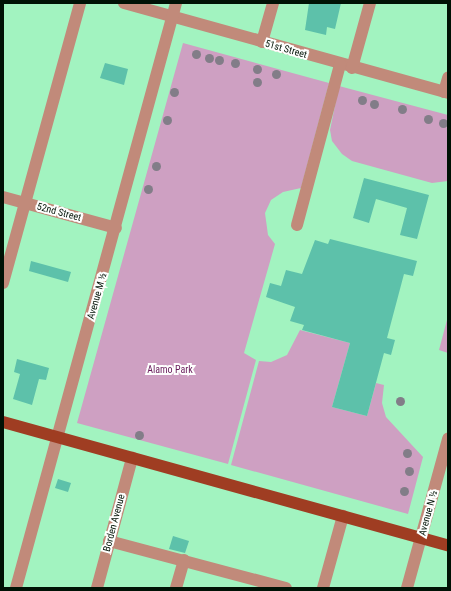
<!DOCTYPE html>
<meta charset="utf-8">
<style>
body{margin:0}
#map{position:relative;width:451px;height:591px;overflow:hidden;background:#a2f3c0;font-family:"Roboto Condensed",sans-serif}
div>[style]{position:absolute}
.green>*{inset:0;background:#cea0c2}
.building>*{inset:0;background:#5dc1aa}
.minor>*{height:12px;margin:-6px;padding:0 6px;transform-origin:6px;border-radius:6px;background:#c18a7a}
.major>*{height:12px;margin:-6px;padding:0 6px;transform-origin:6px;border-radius:6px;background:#9f3d22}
.trees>*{width:9px;height:9px;margin:-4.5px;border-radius:50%;background:#827d88}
span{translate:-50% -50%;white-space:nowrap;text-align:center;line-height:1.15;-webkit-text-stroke:4px #fefffe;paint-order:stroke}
.street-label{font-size:10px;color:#001205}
.park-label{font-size:10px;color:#681c5b}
.frame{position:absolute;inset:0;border:4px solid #001205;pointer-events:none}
</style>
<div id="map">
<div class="green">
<div style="clip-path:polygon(183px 43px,329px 83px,301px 188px,283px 192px,271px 200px,265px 213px,268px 235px,275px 244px,244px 353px,256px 360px,228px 464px,77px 423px)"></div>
<div style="clip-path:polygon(339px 86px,448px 115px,448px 181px,432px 183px,352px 161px,342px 154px,332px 141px,330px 130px)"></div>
<div style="clip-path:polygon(448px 316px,448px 353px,439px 350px)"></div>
<div style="clip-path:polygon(300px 330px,350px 343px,332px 407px,367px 416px,376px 383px,384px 385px,382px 403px,386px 417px,423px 457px,408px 514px,231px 465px,259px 361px,271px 362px,287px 355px)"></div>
</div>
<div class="building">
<div style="clip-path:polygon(309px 3px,341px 3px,335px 29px,327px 27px,326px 35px,305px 30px)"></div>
<div style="clip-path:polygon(105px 63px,128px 69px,124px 85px,100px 78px)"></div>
<div style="clip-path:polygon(364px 178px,429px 195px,417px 239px,400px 235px,407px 208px,376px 199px,369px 223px,353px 218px)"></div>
<div style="clip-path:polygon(330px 239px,417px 261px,413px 276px,404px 274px,387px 338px,395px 340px,391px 355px,384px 353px,367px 416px,332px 407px,350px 343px,302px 330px,304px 325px,290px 321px,295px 307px,266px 297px,270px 283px,281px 286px,286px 270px,302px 274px,315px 240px,328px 244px)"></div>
<div style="clip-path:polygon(31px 261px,71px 272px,68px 282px,29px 271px)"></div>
<div style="clip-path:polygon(17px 359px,49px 368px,46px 380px,39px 379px,32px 405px,13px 399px,20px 374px,14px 372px)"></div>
<div style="clip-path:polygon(58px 479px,71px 483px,68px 492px,55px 488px)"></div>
<div style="clip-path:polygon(173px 536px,189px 541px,185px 553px,169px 549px)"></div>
</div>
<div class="minor">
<div style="left:124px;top:3px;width:336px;rotate:15.5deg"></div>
<div style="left:262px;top:42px;width:41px;rotate:-74.2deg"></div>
<div style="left:352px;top:68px;width:67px;rotate:-74.5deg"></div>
<div style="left:444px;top:92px;width:15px;rotate:-74deg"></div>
<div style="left:3px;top:197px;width:117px;rotate:15.3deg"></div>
<div style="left:297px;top:225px;width:167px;rotate:-75deg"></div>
<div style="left:3px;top:283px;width:290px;rotate:-74.6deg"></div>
<div style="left:109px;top:541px;width:183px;rotate:14.9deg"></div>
<div style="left:16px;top:588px;width:606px;rotate:-74.7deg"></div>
<div style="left:97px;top:588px;width:135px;rotate:-74.9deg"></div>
<div style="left:176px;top:588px;width:29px;rotate:-74deg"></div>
<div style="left:323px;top:588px;width:75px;rotate:-74.5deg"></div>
<div style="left:407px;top:588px;width:155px;rotate:-74.6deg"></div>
</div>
<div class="major">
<div style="left:3px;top:422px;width:462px;rotate:15.5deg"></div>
</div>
<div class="trees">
<div style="left:196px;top:54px"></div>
<div style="left:209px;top:58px"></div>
<div style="left:219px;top:60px"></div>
<div style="left:235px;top:63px"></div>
<div style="left:257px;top:69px"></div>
<div style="left:276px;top:74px"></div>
<div style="left:257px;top:82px"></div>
<div style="left:174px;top:92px"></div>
<div style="left:362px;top:100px"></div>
<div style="left:374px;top:104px"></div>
<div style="left:402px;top:109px"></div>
<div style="left:428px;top:119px"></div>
<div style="left:167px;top:120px"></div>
<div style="left:443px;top:123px"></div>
<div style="left:156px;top:166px"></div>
<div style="left:148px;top:189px"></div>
<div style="left:400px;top:401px"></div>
<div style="left:139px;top:435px"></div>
<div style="left:407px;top:453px"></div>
<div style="left:409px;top:471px"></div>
<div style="left:404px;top:491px"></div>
</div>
<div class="street-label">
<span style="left:286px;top:49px;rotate:16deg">51st Street</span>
<span style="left:59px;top:212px;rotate:15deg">52nd Street</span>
<span style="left:97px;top:296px;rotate:-74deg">Avenue M ½</span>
<span style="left:428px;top:513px;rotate:-75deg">Avenue N ½</span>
<span style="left:114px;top:523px;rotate:-75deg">Borden Avenue</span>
</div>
<div class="park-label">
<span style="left:170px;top:370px">Alamo Park</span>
</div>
<div class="frame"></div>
</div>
